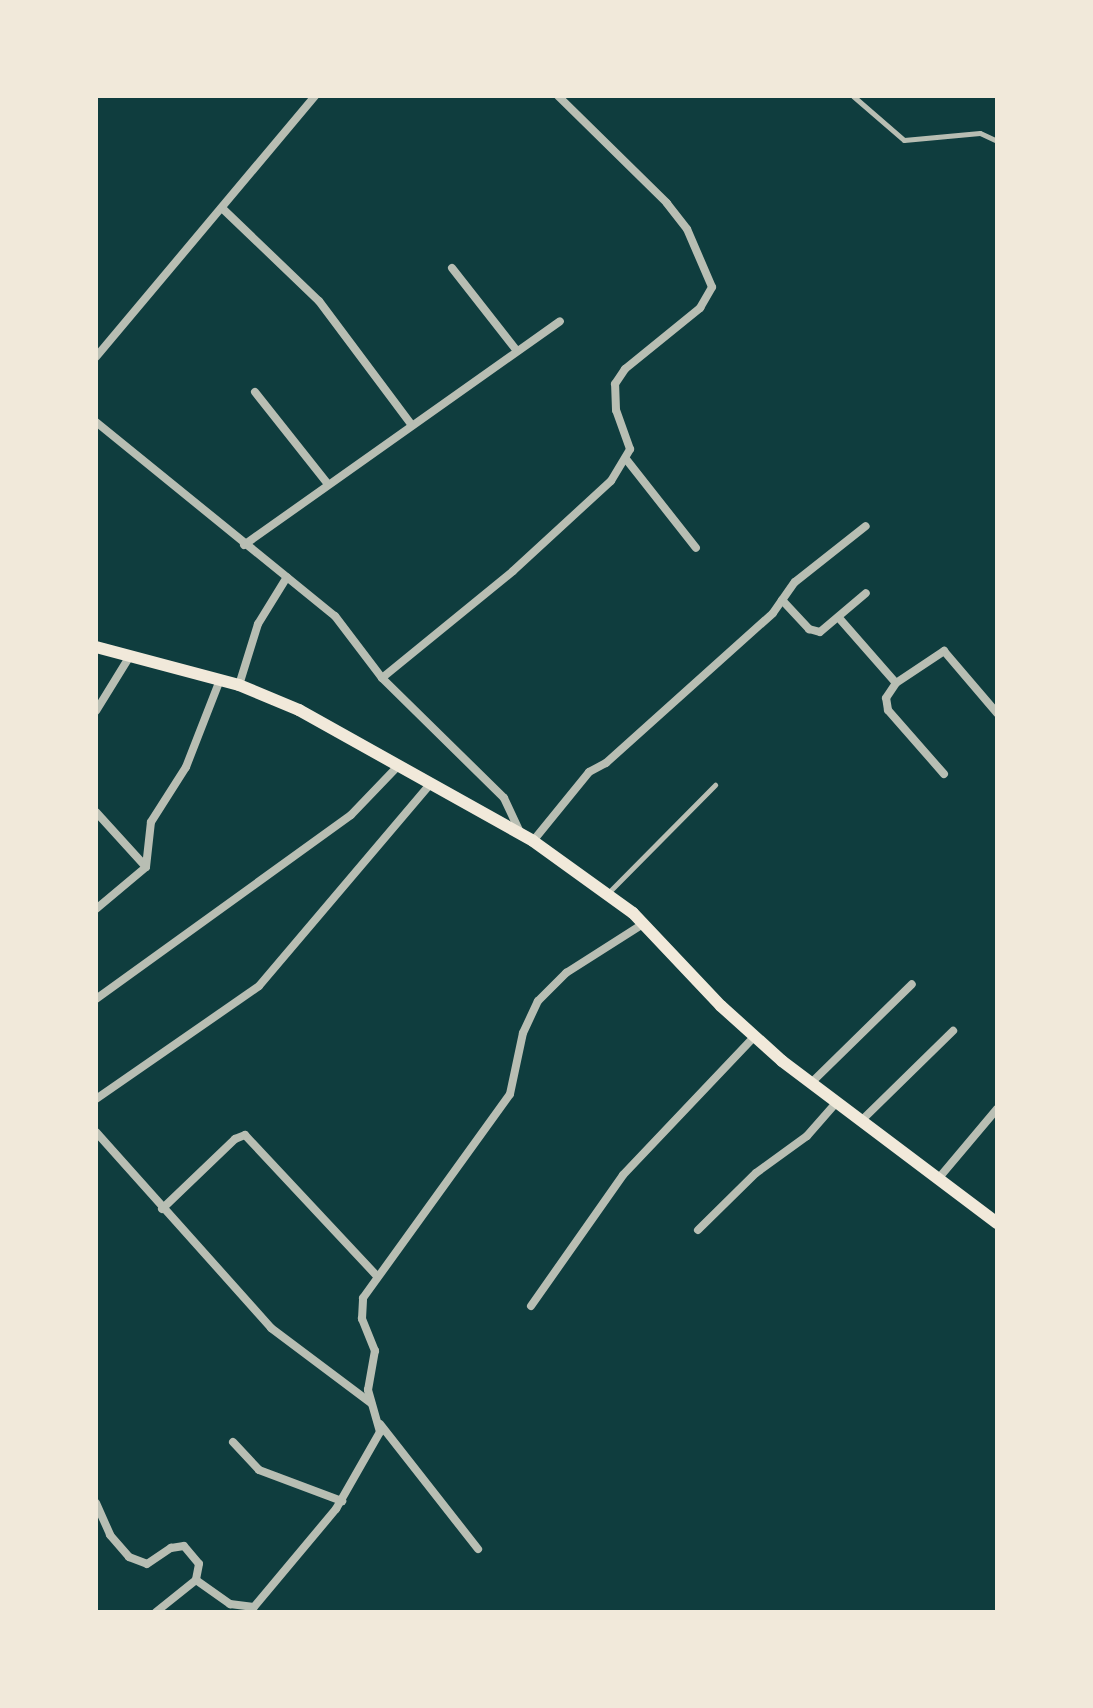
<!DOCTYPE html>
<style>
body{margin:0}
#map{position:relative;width:1093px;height:1708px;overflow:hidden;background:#0f3d3e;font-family:"Archivo Narrow",sans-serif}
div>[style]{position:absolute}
.service>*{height:5px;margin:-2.5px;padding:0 2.5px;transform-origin:2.5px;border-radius:2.5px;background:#b8beb3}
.minor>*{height:8px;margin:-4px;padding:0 4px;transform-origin:4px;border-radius:4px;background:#b8beb3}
.secondary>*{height:12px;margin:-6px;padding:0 6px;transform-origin:6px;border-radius:6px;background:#f1e9da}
span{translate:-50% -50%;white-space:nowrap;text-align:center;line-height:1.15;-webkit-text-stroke:6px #f1e9da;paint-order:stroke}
.frame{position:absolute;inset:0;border:98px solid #f1e9da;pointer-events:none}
</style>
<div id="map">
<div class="service">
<div style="left:853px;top:96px;width:67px;rotate:40.8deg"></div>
<div style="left:904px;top:140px;width:76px;rotate:-5.3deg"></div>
<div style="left:980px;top:133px;width:19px;rotate:25deg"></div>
<div style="left:609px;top:892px;width:151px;rotate:-45.3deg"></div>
</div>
<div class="minor">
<div style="left:223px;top:209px;width:133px;rotate:43.8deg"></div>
<div style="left:319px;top:301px;width:154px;rotate:53.2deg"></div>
<div style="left:452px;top:268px;width:105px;rotate:51.9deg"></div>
<div style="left:96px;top:357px;width:341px;rotate:-50deg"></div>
<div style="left:255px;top:392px;width:117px;rotate:51.6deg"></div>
<div style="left:96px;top:422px;width:308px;rotate:39.1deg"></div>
<div style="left:335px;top:616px;width:78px;rotate:52.8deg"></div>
<div style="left:382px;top:678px;width:171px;rotate:44.5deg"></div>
<div style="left:504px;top:798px;width:40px;rotate:65deg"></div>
<div style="left:626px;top:459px;width:113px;rotate:51.8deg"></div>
<div style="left:244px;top:545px;width:387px;rotate:-35.3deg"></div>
<div style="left:782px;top:600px;width:40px;rotate:47deg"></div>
<div style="left:809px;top:629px;width:11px;rotate:15deg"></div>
<div style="left:820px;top:632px;width:60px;rotate:-40.3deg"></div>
<div style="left:839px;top:618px;width:86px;rotate:48.8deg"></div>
<div style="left:382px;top:678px;width:169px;rotate:-39.2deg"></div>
<div style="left:513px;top:571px;width:133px;rotate:-42.6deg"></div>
<div style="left:611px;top:481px;width:37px;rotate:-59deg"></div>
<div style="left:630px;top:449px;width:41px;rotate:-109.7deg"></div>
<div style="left:616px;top:410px;width:26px;rotate:-92deg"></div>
<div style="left:615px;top:384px;width:18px;rotate:-56deg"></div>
<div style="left:625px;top:369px;width:97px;rotate:-39.1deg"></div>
<div style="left:700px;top:308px;width:24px;rotate:-60deg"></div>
<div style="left:712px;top:287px;width:63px;rotate:-113.3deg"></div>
<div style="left:687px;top:229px;width:33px;rotate:-128deg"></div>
<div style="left:667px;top:203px;width:153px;rotate:-135.5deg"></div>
<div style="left:239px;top:685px;width:64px;rotate:-72.7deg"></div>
<div style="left:258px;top:624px;width:55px;rotate:-58.3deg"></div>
<div style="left:96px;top:711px;width:65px;rotate:-58.3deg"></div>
<div style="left:944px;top:774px;width:85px;rotate:-131.2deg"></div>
<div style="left:888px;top:710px;width:12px;rotate:-99deg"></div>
<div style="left:886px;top:698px;width:18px;rotate:-56deg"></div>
<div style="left:896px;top:683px;width:58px;rotate:-33.7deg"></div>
<div style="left:944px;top:651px;width:82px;rotate:49.5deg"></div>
<div style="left:96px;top:812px;width:74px;rotate:47.7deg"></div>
<div style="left:533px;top:841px;width:89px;rotate:-50.9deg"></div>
<div style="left:589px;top:772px;width:19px;rotate:-28deg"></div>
<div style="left:606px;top:763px;width:224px;rotate:-41.9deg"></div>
<div style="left:773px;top:613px;width:38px;rotate:-55deg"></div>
<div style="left:795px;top:582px;width:90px;rotate:-38.3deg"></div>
<div style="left:96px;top:909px;width:65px;rotate:-40deg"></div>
<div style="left:146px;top:867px;width:45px;rotate:-83.7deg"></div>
<div style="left:151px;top:822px;width:65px;rotate:-57.5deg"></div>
<div style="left:186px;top:767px;width:93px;rotate:-68.7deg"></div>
<div style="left:96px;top:999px;width:314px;rotate:-35.8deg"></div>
<div style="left:351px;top:815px;width:69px;rotate:-46.2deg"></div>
<div style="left:811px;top:1083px;width:141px;rotate:-44.4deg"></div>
<div style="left:96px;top:1099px;width:198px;rotate:-34.7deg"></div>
<div style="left:259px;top:986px;width:266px;rotate:-49.7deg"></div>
<div style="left:861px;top:1121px;width:129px;rotate:-44.4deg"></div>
<div style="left:96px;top:1132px;width:263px;rotate:48.2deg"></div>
<div style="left:271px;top:1328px;width:125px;rotate:36.9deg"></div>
<div style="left:938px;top:1179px;width:92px;rotate:-49.9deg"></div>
<div style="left:162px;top:1209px;width:101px;rotate:-43.8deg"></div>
<div style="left:235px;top:1139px;width:11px;rotate:-22deg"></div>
<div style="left:245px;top:1135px;width:192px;rotate:46.9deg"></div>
<div style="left:698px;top:1230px;width:81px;rotate:-44.5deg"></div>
<div style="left:756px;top:1173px;width:63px;rotate:-36deg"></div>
<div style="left:807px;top:1136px;width:44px;rotate:-48.7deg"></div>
<div style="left:531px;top:1306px;width:160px;rotate:-54.9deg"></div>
<div style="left:623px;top:1175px;width:192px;rotate:-46.5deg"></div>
<div style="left:380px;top:1424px;width:159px;rotate:51.9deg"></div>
<div style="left:233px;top:1442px;width:38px;rotate:47deg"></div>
<div style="left:259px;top:1470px;width:89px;rotate:20.5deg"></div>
<div style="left:96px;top:1503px;width:35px;rotate:66deg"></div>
<div style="left:110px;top:1535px;width:29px;rotate:49deg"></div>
<div style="left:129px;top:1557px;width:19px;rotate:21deg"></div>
<div style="left:147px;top:1564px;width:29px;rotate:-34deg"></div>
<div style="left:171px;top:1548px;width:13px;rotate:-9deg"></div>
<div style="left:184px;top:1546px;width:23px;rotate:50deg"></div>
<div style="left:199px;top:1564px;width:16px;rotate:101deg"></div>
<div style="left:156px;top:1612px;width:51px;rotate:-38.7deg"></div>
<div style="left:196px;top:1580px;width:42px;rotate:35.2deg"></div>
<div style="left:230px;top:1604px;width:24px;rotate:7deg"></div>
<div style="left:254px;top:1607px;width:128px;rotate:-50.1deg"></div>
<div style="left:336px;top:1509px;width:89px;rotate:-60.3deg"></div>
<div style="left:380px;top:1432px;width:44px;rotate:-105.9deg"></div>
<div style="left:368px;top:1390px;width:40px;rotate:-80deg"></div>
<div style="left:375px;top:1351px;width:35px;rotate:-112deg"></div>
<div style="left:362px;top:1319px;width:21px;rotate:-87deg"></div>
<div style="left:363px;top:1298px;width:251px;rotate:-54.2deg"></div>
<div style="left:510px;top:1094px;width:62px;rotate:-78deg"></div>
<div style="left:523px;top:1033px;width:35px;rotate:-65deg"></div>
<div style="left:538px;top:1001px;width:40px;rotate:-45deg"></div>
<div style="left:566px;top:973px;width:91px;rotate:-32.5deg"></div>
</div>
<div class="secondary">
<div style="left:96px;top:647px;width:148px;rotate:14.9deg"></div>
<div style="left:239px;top:685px;width:65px;rotate:22.6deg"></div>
<div style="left:299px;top:710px;width:268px;rotate:29.2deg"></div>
<div style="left:533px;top:841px;width:123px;rotate:35.8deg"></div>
<div style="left:633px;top:913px;width:128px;rotate:46.6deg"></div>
<div style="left:721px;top:1006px;width:82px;rotate:42deg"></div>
<div style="left:782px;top:1061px;width:269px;rotate:37deg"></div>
</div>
<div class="frame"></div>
</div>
